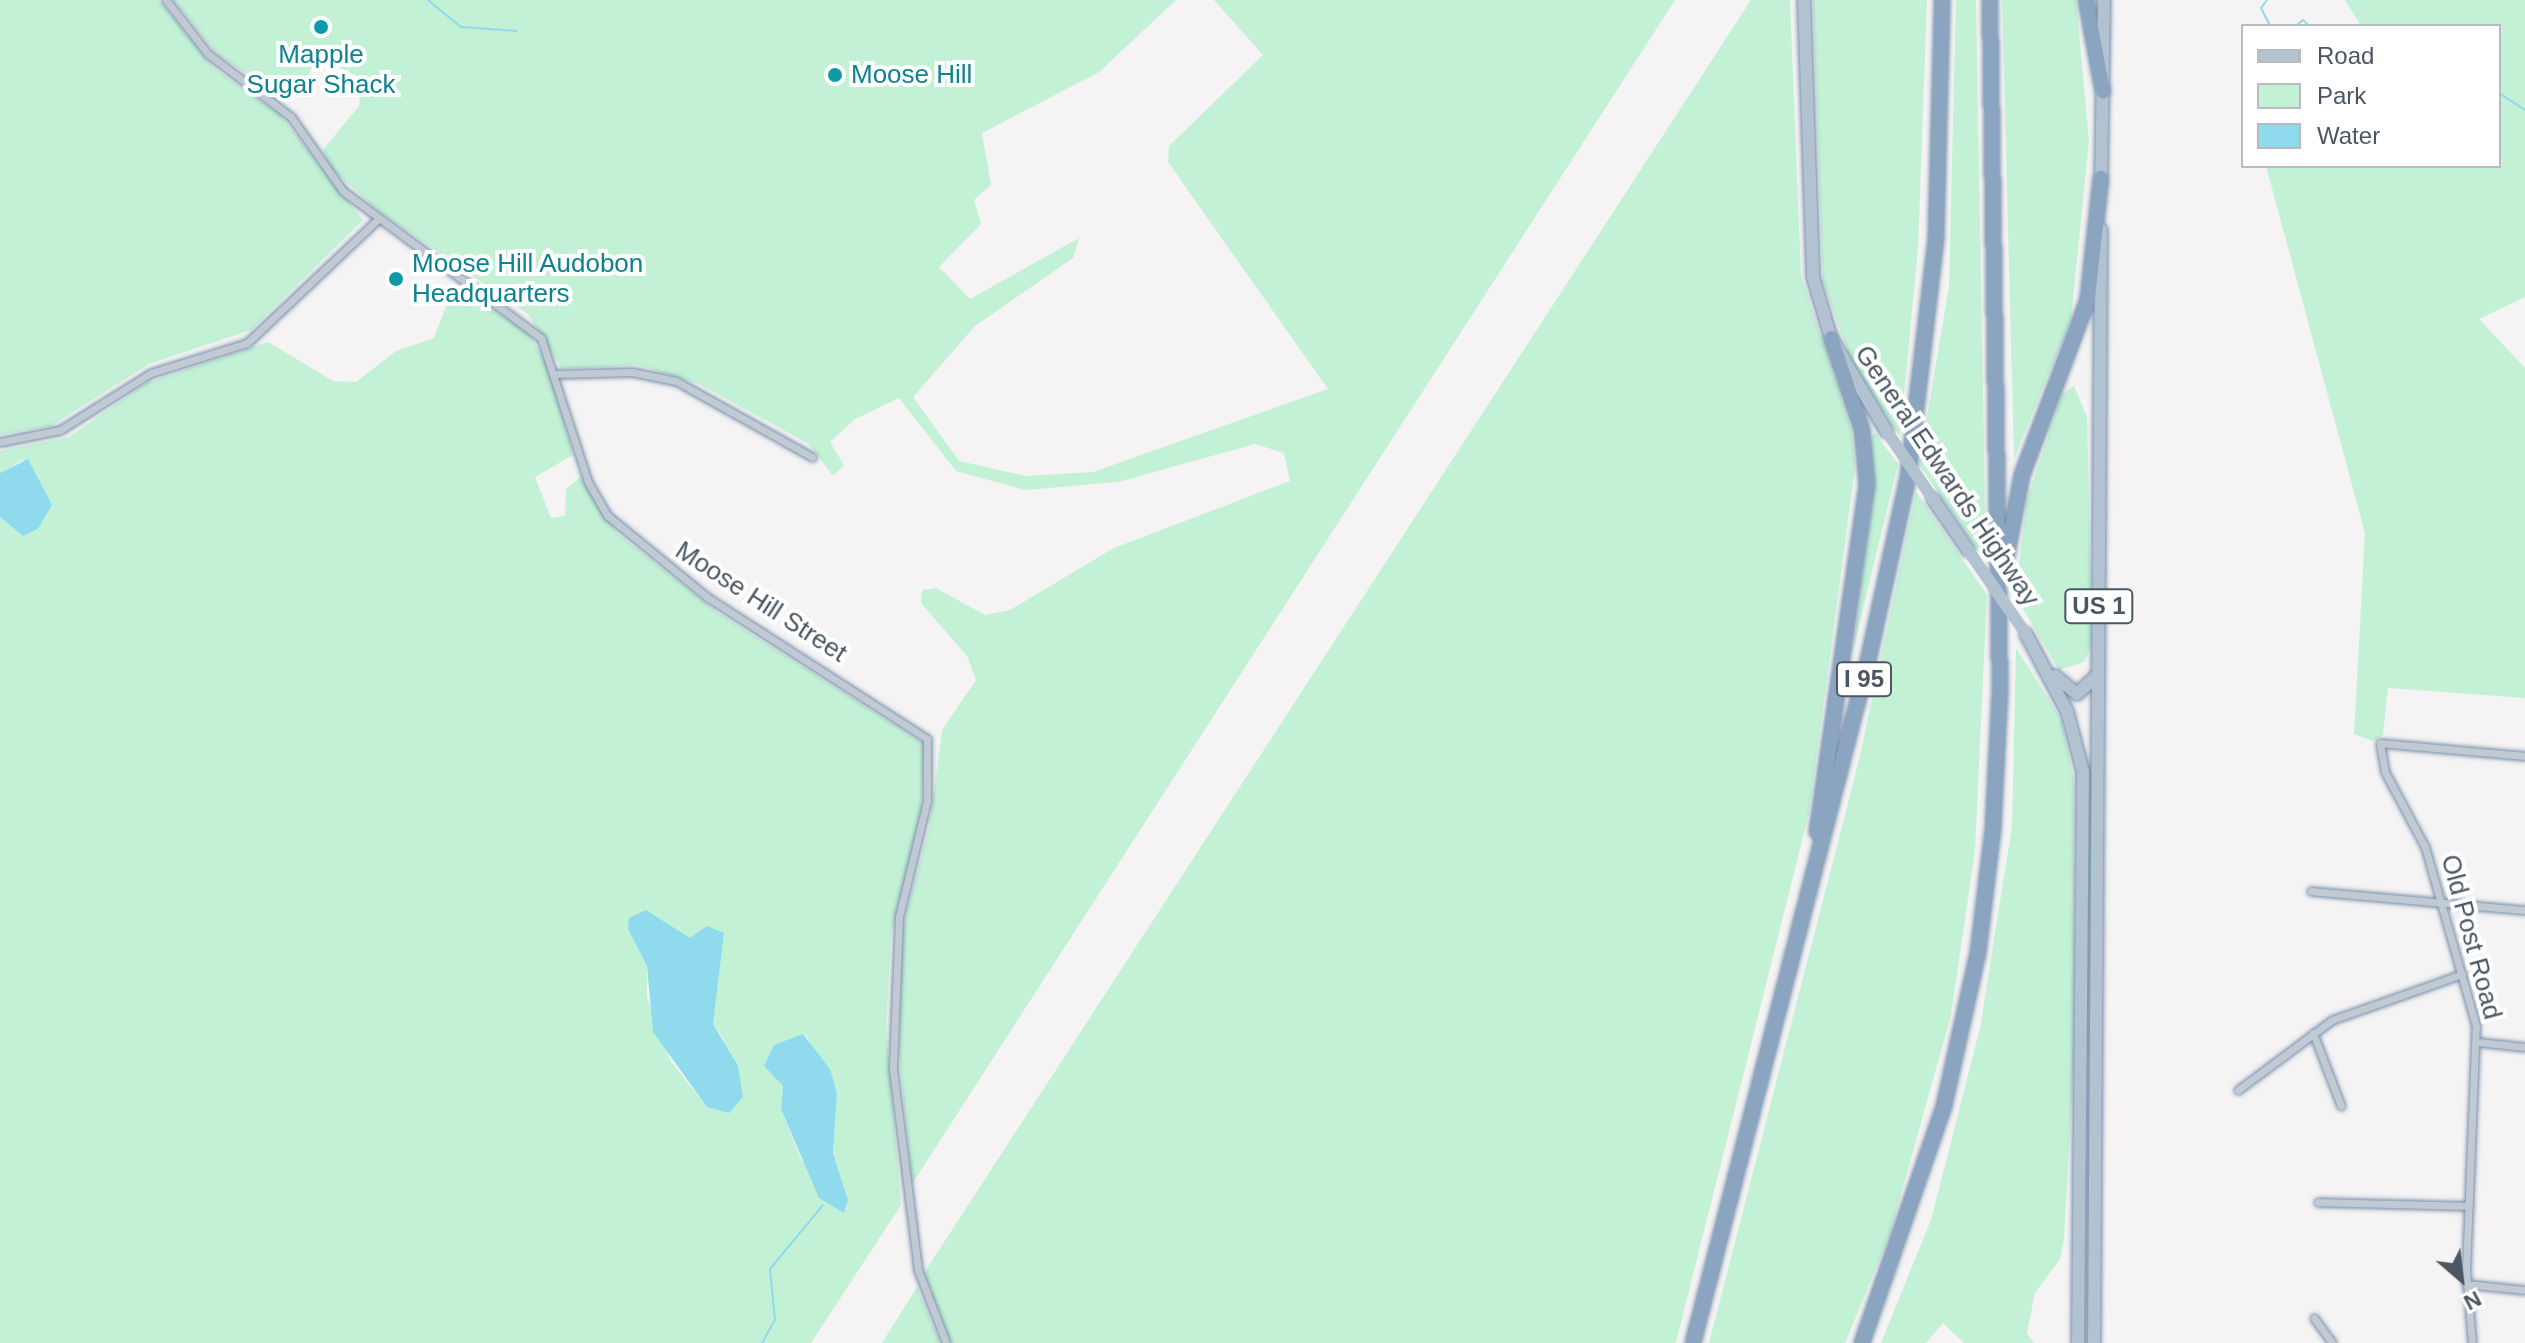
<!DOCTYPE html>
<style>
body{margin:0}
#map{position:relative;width:2525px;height:1343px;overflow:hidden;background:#f5f3f3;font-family:Helvetica,sans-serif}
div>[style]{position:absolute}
.green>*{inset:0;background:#c3f1d5}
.water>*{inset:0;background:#90daee}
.stream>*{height:2px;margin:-1px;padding:0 1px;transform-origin:1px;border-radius:1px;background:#90daee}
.roads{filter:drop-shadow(0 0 2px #7690ad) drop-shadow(0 0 2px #7690ad)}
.street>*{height:7px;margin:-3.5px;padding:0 3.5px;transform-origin:3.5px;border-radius:3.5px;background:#c1cad2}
.primary>*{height:12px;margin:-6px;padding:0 6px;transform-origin:6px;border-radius:6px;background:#b3c2d1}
.highway>*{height:14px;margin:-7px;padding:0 7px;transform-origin:7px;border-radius:7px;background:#8ba5c1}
.primary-bridge>*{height:12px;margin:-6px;padding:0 6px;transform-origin:6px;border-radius:6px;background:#b3c2d1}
.dots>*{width:22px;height:22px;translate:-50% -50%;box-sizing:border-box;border:4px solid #fff;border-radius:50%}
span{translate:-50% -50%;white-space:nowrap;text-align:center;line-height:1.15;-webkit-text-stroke:8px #fff;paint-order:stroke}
.shield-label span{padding:2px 6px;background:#fff;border:2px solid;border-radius:6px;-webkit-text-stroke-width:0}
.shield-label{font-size:24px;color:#4a5661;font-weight:700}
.culture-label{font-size:26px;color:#0d838f}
.left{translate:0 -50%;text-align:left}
.street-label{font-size:26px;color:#4a5661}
.legend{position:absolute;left:2241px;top:24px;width:260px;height:144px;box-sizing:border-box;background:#fff;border:2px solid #b7bbc0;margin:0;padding:10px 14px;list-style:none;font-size:24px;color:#4a5661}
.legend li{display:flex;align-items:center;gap:16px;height:40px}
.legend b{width:40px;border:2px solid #b7bbc0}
.north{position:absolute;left:2421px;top:1239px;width:80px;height:80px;-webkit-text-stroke:6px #fff;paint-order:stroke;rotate:152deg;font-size:22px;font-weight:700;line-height:32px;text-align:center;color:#4a5661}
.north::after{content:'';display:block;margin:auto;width:28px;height:36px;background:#4a5661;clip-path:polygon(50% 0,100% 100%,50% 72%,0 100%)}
</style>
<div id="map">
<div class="green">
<div style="clip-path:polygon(0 0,159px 0,214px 68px,280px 115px,363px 220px,251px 330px,149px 364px,51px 426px,0 435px)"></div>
<div style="clip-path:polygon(173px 0,1176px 0,1099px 72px,982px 133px,991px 185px,974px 200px,981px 224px,939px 267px,970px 299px,1079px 238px,1073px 258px,975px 326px,913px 397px,959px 461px,1026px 476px,1093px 472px,1328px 389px,1168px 162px,1169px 146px,1263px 55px,1214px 0,1675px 0,912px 1184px,899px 1053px,903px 925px,929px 828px,942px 730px,976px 680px,967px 656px,921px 603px,922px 590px,936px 588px,985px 615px,1010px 610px,1114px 548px,1290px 481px,1284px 453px,1255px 444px,1118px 482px,1025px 490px,956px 471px,899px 398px,855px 419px,830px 442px,844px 465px,833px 476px,809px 444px,699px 384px,637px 365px,562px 369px,528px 314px,379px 211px,334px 171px,322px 151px,359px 106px,361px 78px,316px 55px,303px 92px,283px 98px,217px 54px)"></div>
<div style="clip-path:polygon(1751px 0,1790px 0,1801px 275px,1852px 432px,1855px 468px,1809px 813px,1676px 1343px,951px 1343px,924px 1273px)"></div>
<div style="clip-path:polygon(1813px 0,1927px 0,1918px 249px,1900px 436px,1853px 367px,1823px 281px)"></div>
<div style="clip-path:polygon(1956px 0,1976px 0,1986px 562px,1919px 465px,1949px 286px)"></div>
<div style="clip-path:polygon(2002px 0,2076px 0,2089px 141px,2071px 319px,2014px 459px)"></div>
<div style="clip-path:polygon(2345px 0,2525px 0,2525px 297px,2479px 319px,2525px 368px,2525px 698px,2388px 688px,2383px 735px,2372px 741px,2354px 734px,2365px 533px,2266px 166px,2499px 166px,2499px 26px,2361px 26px)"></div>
<div style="clip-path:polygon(evenodd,455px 283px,530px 335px,548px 366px,573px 455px,535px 477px,551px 518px,565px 516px,566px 489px,580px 477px,617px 533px,717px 612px,924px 744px,921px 811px,891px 934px,886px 1027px,901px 1205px,811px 1343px,0 1343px,0 517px,23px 536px,38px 529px,52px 505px,23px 460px,0 473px,0 451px,69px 437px,147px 383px,268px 342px,333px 381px,356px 382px,396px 351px,434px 338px,455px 283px,646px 910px,690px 939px,724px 933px,712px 996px,713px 1024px,724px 1040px,707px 1107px,670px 1060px,647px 997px,646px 910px,455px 283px,806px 1035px,837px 1093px,833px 1153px,847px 1210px,802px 1161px,781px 1109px,783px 1086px,764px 1066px,774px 1045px,806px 1035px)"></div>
<div style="clip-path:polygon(2074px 386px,2087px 417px,2092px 645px,2084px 662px,2059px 670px,2015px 595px,2027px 500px,2062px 394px)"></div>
<div style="clip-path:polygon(1875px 433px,1898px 464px,1853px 651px,1871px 509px,1871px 436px)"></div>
<div style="clip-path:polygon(1916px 492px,1987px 595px,1975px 851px,1951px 1015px,1890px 1234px,1845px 1343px,1709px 1343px,1859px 760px)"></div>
<div style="clip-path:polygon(2016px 648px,2061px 719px,2074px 781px,2074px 1058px,2064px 1239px,2060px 1259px,2035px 1293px,2027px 1333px,2034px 1343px,2058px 1343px,1964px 1343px,1943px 1323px,1926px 1343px,1881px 1343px,1931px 1220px,1980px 1028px,2012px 826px)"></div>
<div style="clip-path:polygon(917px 1287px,940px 1343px,882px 1343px)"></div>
</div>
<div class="water">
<div style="clip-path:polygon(28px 459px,52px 505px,38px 529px,23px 536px,0 517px,0 473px)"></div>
<div style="clip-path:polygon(646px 910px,690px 938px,707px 926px,724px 933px,713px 1024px,738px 1066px,743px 1097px,729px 1113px,707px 1107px,653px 1032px,647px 966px,628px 929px,629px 918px)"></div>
<div style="clip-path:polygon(803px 1034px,830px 1069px,837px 1093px,833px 1153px,848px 1200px,844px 1213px,819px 1198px,781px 1109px,783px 1086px,764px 1066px,774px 1045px)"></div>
</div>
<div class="stream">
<div style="left:428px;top:0;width:43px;rotate:39.3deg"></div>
<div style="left:461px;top:27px;width:56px;rotate:4.1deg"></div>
<div style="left:2267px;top:0;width:10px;rotate:127deg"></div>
<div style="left:2261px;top:8px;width:20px;rotate:63deg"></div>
<div style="left:2296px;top:26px;width:9px;rotate:-41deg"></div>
<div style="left:2303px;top:20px;width:8px;rotate:45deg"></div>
<div style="left:2499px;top:93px;width:31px;rotate:33deg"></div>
<div style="left:762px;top:1343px;width:26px;rotate:-61deg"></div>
<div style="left:775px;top:1320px;width:51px;rotate:-95.6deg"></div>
<div style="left:770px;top:1269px;width:83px;rotate:-50.4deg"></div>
</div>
<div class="roads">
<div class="street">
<div style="left:166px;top:0;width:68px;rotate:52.1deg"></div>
<div style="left:208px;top:54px;width:104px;rotate:37.2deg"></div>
<div style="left:291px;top:117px;width:90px;rotate:54.9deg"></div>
<div style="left:343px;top:191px;width:247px;rotate:36.6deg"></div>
<div style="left:541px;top:338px;width:151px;rotate:71.9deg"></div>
<div style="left:588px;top:482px;width:39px;rotate:60deg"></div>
<div style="left:608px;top:516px;width:128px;rotate:39.3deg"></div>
<div style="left:707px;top:597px;width:262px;rotate:32.8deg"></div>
<div style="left:927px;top:739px;width:62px;rotate:90deg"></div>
<div style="left:927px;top:801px;width:119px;rotate:103.6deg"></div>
<div style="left:899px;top:917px;width:152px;rotate:92.3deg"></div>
<div style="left:893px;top:1069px;width:203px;rotate:82.9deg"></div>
<div style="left:918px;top:1270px;width:78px;rotate:69deg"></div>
<div style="left:557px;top:374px;width:75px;rotate:-1.5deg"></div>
<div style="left:632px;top:372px;width:45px;rotate:11.6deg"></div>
<div style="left:676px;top:381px;width:156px;rotate:29.2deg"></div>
<div style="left:0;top:442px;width:61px;rotate:-11.3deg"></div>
<div style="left:60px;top:430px;width:107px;rotate:-32.1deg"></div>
<div style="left:151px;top:373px;width:101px;rotate:-17.4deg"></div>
<div style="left:247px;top:343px;width:180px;rotate:-43.4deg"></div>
<div style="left:2311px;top:891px;width:215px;rotate:5.1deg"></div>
<div style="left:2313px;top:1033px;width:78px;rotate:69deg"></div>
<div style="left:2478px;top:1042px;width:47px;rotate:6.1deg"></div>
<div style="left:2238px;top:1090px;width:117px;rotate:-36.7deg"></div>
<div style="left:2332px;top:1020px;width:138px;rotate:-19.5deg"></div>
<div style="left:2318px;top:1202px;width:151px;rotate:1.5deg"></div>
<div style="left:2466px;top:1284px;width:59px;rotate:5.8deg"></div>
<div style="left:2314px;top:1318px;width:31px;rotate:54deg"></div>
<div style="left:2472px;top:1343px;width:73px;rotate:-94.7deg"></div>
<div style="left:2466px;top:1270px;width:244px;rotate:-87.7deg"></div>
<div style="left:2476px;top:1026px;width:186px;rotate:-105.9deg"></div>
<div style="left:2425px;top:847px;width:85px;rotate:-118.1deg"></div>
<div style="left:2385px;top:772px;width:29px;rotate:-100deg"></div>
<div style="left:2380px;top:743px;width:146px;rotate:5.1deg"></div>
</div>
<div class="primary">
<div style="left:1804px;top:0;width:277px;rotate:88.1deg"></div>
<div style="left:1813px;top:277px;width:64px;rotate:73.6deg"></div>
<div style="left:1831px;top:338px;width:109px;rotate:59.2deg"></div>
<div style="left:2101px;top:188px;width:188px;rotate:-89.1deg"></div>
<div style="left:1933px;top:499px;width:62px;rotate:55.5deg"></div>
<div style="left:2026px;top:634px;width:87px;rotate:62deg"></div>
<div style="left:2067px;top:711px;width:63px;rotate:75.3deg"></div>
<div style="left:2083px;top:772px;width:571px;rotate:90.5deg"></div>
<div style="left:2055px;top:676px;width:28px;rotate:39deg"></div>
<div style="left:2077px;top:694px;width:26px;rotate:-43deg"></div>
<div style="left:2094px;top:1343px;width:1113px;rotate:-89.64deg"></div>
</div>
<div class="highway">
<div style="left:2086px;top:0;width:93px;rotate:79.4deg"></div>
<div style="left:2006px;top:559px;width:86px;rotate:-79.2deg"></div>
<div style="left:2022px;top:475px;width:188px;rotate:-69.4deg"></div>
<div style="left:2088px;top:299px;width:122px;rotate:-83.9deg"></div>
<div style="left:1817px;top:832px;width:352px;rotate:-81.8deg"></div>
<div style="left:1867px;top:484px;width:54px;rotate:-95.3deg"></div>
<div style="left:1862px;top:430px;width:97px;rotate:-108.6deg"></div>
<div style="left:1693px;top:1343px;width:704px;rotate:-75.61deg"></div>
<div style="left:1868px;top:661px;width:188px;rotate:-77.7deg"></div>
<div style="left:1908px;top:477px;width:242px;rotate:-83.3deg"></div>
<div style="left:1936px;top:237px;width:237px;rotate:-88.5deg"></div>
<div style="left:1862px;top:1343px;width:251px;rotate:-70.9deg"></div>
<div style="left:1944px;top:1106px;width:157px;rotate:-77.5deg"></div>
<div style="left:1978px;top:953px;width:125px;rotate:-83.1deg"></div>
<div style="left:1993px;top:829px;width:136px;rotate:-87.1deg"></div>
<div style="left:2000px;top:693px;width:693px;rotate:-90.83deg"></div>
</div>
</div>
<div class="primary-bridge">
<div style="left:1887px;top:432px;width:81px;rotate:55.5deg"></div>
<div style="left:1968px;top:550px;width:102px;rotate:55.4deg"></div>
</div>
<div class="dots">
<div style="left:321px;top:27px;background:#0f9aa8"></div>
<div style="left:835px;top:75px;background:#0f9aa8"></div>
<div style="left:396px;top:279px;background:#0f9aa8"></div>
</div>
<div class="shield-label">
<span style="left:2099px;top:606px">US 1</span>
<span style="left:1864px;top:679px">I 95</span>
</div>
<div class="culture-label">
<span style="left:321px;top:70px">Mapple<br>Sugar Shack</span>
<span class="left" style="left:851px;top:75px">Moose Hill</span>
<span class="left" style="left:412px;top:279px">Moose Hill Audobon<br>Headquarters</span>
</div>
<div class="street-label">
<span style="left:1947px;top:476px;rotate:56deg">General Edwards Highway</span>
<span style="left:761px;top:602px;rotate:33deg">Moose Hill Street</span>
<span style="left:2471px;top:937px;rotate:75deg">Old Post Road</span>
</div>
<ul class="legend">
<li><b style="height:10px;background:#b3c2d1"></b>Road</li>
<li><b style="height:22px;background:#c3f1d5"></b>Park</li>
<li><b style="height:22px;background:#90daee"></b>Water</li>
</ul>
<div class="north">N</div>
</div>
